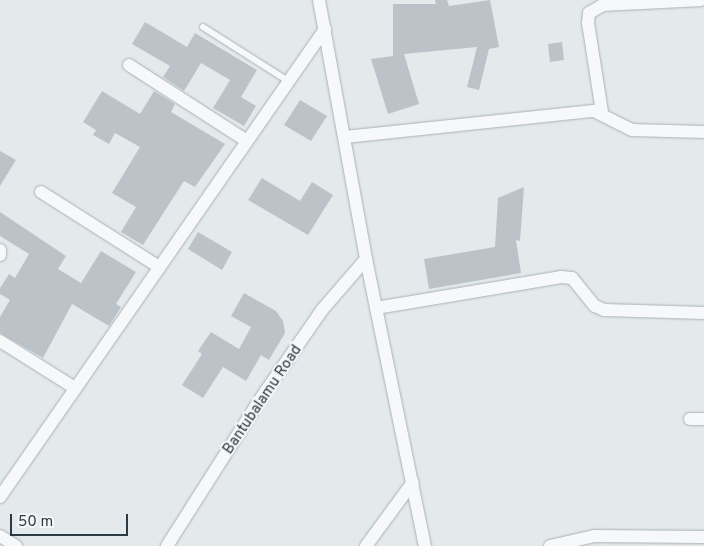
<!DOCTYPE html>
<style>
body{margin:0}
#map{position:relative;width:704px;height:546px;overflow:hidden;background:#e4e9ec;font-family:Overpass,sans-serif}
div>[style]{position:absolute}
.building>*{inset:0;background:#bbc3c9}
.roads{filter:drop-shadow(0 0 1px #a9b1b6) drop-shadow(0 0 1px #a9b1b6)}
.lane>*{height:6px;margin:-3px;padding:0 3px;transform-origin:3px;border-radius:3px;background:#f7f8fa}
.street>*{height:12px;margin:-6px;padding:0 6px;transform-origin:6px;border-radius:6px;background:#f7f8fa}
span{translate:-50% -50%;white-space:nowrap;text-align:center;line-height:1.15;-webkit-text-stroke:4px #f4f7f9;paint-order:stroke}
.street-label{font-size:15px;color:#2c3a44}
.scale{position:absolute;left:10px;top:514px;width:118px;height:22px;box-sizing:border-box;border:2px solid #2c3a44;border-top:0;padding-left:6px;font-size:15px;line-height:18px;white-space:nowrap;color:#2c3a44;-webkit-text-stroke:4px #f4f7f9;paint-order:stroke}
</style>
<div id="map">
<div class="building">
<div style="clip-path:polygon(435px 0,447px 0,449px 6px,490px 0,499px 47px,489px 49px,479px 90px,467px 87px,477px 47px,404px 54px,419px 104px,388px 114px,371px 59px,393px 56px,393px 4px,436px 4px)"></div>
<div style="clip-path:polygon(145px 22px,187px 47px,195px 33px,257px 70px,241px 97px,256px 106px,244px 126px,213px 108px,230px 80px,201px 63px,184px 91px,163px 77px,170px 66px,132px 44px)"></div>
<div style="clip-path:polygon(562px 42px,564px 60px,550px 62px,548px 44px)"></div>
<div style="clip-path:polygon(102px 91px,140px 114px,154px 91px,175px 104px,171px 112px,225px 144px,195px 187px,184px 181px,143px 245px,121px 232px,136px 207px,112px 193px,140px 147px,115px 133px,109px 144px,93px 135px,96px 130px,83px 122px)"></div>
<div style="clip-path:polygon(300px 100px,327px 116px,311px 141px,284px 125px)"></div>
<div style="clip-path:polygon(0 151px,16px 160px,0 186px)"></div>
<div style="clip-path:polygon(262px 178px,300px 201px,312px 182px,333px 195px,308px 235px,248px 200px)"></div>
<div style="clip-path:polygon(524px 187px,520px 241px,516px 240px,521px 273px,429px 289px,424px 259px,495px 247px,498px 198px)"></div>
<div style="clip-path:polygon(0 212px,66px 256px,58px 269px,81px 283px,101px 251px,136px 272px,116px 304px,121px 307px,109px 326px,72px 304px,43px 358px,0 333px,0 317px,10px 300px,0 294px,0 288px,9px 274px,15px 278px,29px 254px,0 236px)"></div>
<div style="clip-path:polygon(198px 232px,232px 252px,222px 270px,188px 249px)"></div>
<div style="clip-path:polygon(244px 293px,276px 311px,283px 321px,285px 333px,269px 360px,261px 355px,246px 381px,223px 367px,203px 398px,182px 385px,202px 354px,198px 351px,211px 332px,239px 349px,251px 327px,231px 316px)"></div>
</div>
<div class="roads">
<div class="lane">
<div style="left:203px;top:27px;width:101px;rotate:32.4deg"></div>
</div>
<div class="street">
<div style="left:319px;top:0;width:263px;rotate:79.7deg"></div>
<div style="left:366px;top:259px;width:293px;rotate:78.4deg"></div>
<div style="left:129px;top:65px;width:140px;rotate:32.8deg"></div>
<div style="left:602px;top:112px;width:90px;rotate:-98.9deg"></div>
<div style="left:588px;top:23px;width:10px;rotate:-84deg"></div>
<div style="left:589px;top:13px;width:16px;rotate:-30deg"></div>
<div style="left:603px;top:5px;width:98px;rotate:-2.9deg"></div>
<div style="left:345px;top:137px;width:250px;rotate:-6deg"></div>
<div style="left:594px;top:111px;width:42px;rotate:26.6deg"></div>
<div style="left:632px;top:130px;width:72px;rotate:1.6deg"></div>
<div style="left:41px;top:192px;width:140px;rotate:32.4deg"></div>
<div style="left:0;top:250px;width:5px;rotate:90deg"></div>
<div style="left:376px;top:308px;width:188px;rotate:-9.5deg"></div>
<div style="left:561px;top:277px;width:11px;rotate:5deg"></div>
<div style="left:572px;top:278px;width:36px;rotate:51deg"></div>
<div style="left:595px;top:306px;width:10px;rotate:24deg"></div>
<div style="left:604px;top:310px;width:100px;rotate:1.7deg"></div>
<div style="left:0;top:341px;width:89px;rotate:32.1deg"></div>
<div style="left:690px;top:419px;width:14px"></div>
<div style="left:0;top:497px;width:570px;rotate:-55.22deg"></div>
<div style="left:0;top:536px;width:19px;rotate:32deg"></div>
<div style="left:167px;top:546px;width:172px;rotate:-57.6deg"></div>
<div style="left:259px;top:401px;width:111px;rotate:-55.3deg"></div>
<div style="left:322px;top:310px;width:67px;rotate:-49.2deg"></div>
<div style="left:366px;top:546px;width:79px;rotate:-53.7deg"></div>
<div style="left:550px;top:546px;width:45px;rotate:-12.8deg"></div>
<div style="left:594px;top:536px;width:110px;rotate:0.5deg"></div>
</div>
</div>
<div class="street-label">
<span style="left:263px;top:400px;rotate:-56deg">Bantubalamu Road</span>
</div>
<div class="scale">50 m</div>
</div>
